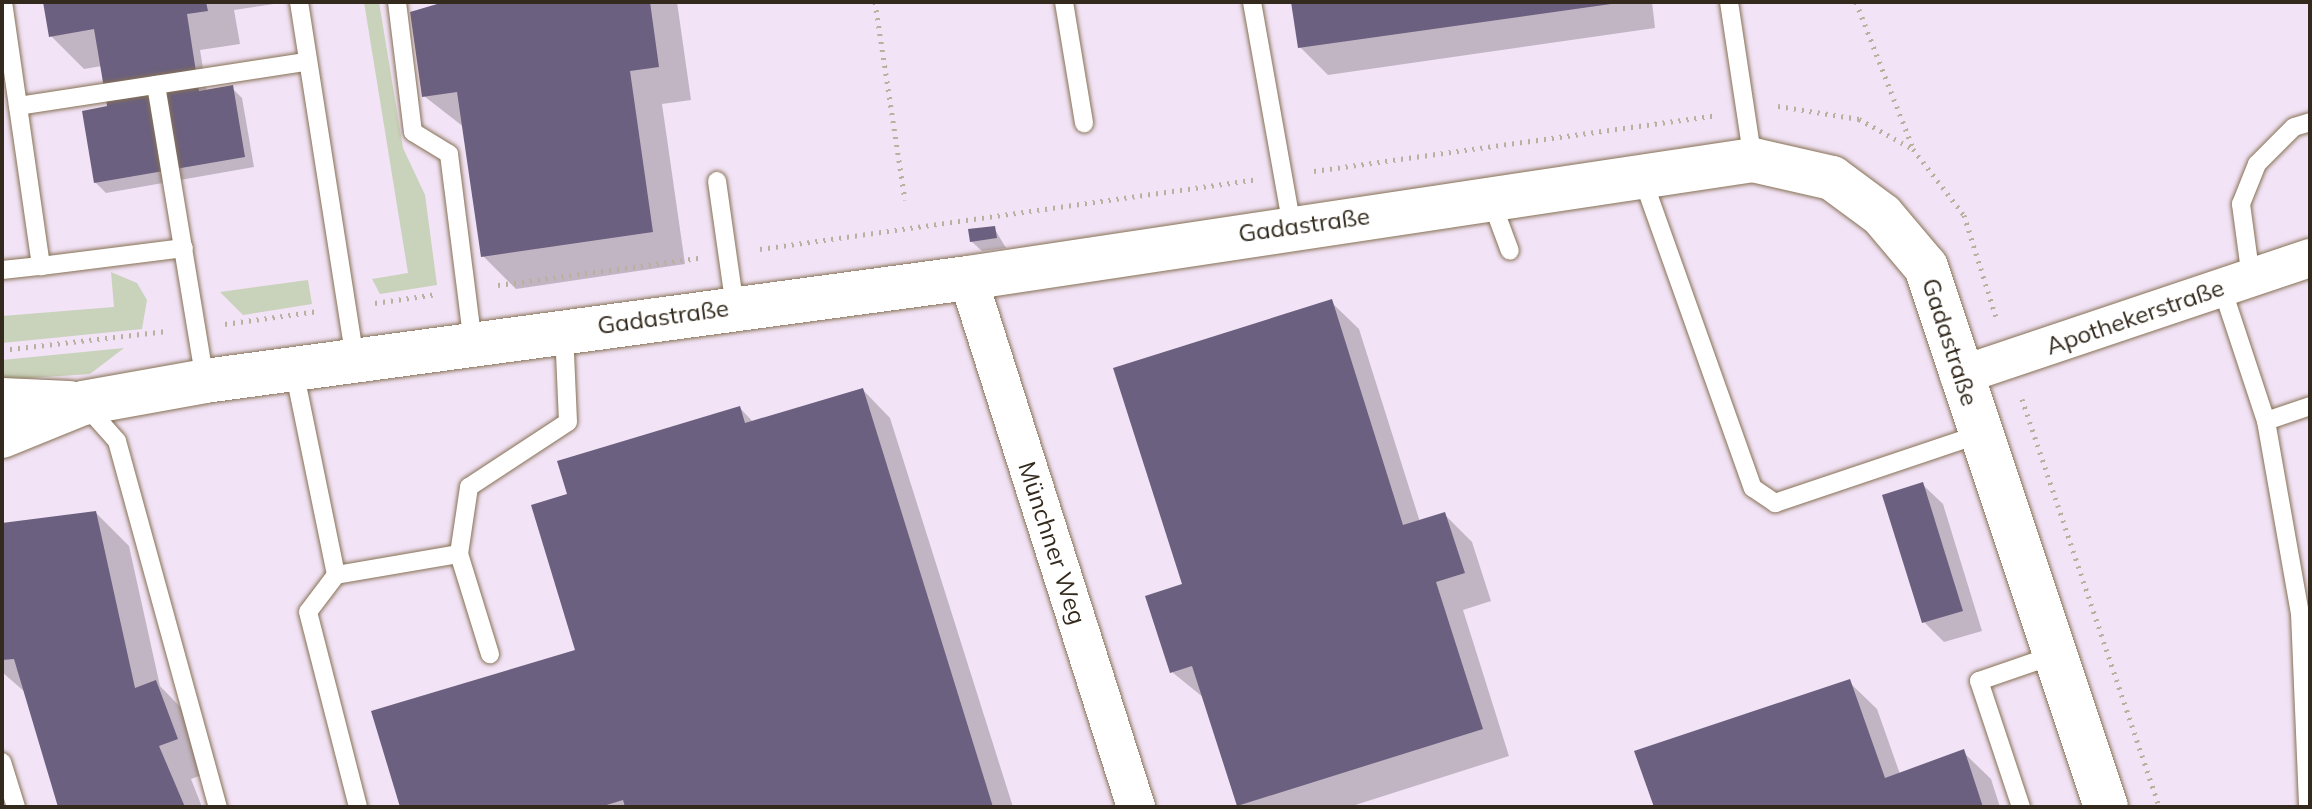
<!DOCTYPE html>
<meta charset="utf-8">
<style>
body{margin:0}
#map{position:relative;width:2312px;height:809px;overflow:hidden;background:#fff1dd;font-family:Mulish,sans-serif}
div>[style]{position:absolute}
.commercial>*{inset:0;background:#f2e3f6}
.green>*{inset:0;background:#c9d2ba}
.shadow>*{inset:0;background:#0003}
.building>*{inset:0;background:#6b607f}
.path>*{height:5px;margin-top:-2.5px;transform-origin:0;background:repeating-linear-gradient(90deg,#bbaf9d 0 2px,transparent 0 8px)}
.roads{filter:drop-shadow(0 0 2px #867154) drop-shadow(0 0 2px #867154)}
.lane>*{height:18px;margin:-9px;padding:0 9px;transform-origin:9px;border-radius:9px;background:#fff}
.street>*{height:38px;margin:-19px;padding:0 19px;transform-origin:19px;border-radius:19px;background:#fff}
.secondary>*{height:44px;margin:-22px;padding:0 22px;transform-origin:22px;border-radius:22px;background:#fff}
span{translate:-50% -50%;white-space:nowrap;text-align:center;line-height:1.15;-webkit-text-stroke:8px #fff;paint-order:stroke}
.street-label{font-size:24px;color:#332a1d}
.frame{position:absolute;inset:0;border:4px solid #332a1d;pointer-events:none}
</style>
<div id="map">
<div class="commercial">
<div style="clip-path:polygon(2px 2px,2310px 2px,2310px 807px,2px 807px)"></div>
</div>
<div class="green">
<div style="clip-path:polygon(364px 2px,379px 2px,403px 148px,425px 195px,437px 285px,380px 294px,372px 279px,408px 273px)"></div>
<div style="clip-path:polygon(111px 272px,137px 283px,147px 300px,142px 329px,2px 343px,2px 316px,114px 307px)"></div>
<div style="clip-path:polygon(308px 280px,312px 304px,243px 315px,220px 292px)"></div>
<div style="clip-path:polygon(124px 348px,90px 374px,2px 380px,2px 360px)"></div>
</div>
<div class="shadow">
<div style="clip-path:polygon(45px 2px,287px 2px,234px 10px,240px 44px,200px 50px,207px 92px,232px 88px,242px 98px,254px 167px,106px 193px,95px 182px,109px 108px,102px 66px,84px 69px,51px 36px)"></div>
<div style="clip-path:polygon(446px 2px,677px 2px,691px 100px,662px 104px,685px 264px,516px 289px,483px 256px,465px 128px,424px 96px)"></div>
<div style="clip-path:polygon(1293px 2px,1652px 2px,1655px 28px,1328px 75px,1300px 47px)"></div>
<div style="clip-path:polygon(994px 228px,1006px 248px,982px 251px,971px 241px)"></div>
<div style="clip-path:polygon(1331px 302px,1359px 329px,1420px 522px,1445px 515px,1472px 542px,1491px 601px,1463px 610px,1509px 756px,1349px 807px,1240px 807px,1204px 698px,1172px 672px,1185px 585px)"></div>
<div style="clip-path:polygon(863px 390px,890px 418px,1013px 807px,402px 807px,577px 652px,570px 495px,740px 408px,754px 423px)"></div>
<div style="clip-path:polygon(1922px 484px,1943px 504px,1982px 631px,1944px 642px,1924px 622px,1885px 496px)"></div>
<div style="clip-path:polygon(96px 513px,129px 546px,160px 686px,188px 715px,210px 772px,191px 779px,202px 807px,60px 807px,26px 693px,2px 672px,2px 525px)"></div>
<div style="clip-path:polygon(1849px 682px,1877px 709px,1900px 774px,1963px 752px,1991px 779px,2000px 807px,1656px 807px)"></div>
</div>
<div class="building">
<div style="clip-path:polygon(43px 2px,206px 2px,208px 11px,187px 14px,199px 91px,233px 85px,245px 157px,94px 183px,82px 111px,107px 106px,94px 29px,49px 37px)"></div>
<div style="clip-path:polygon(444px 2px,650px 2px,659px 67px,630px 71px,653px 232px,481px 257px,457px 92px,422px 97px,410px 12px)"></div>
<div style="clip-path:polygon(1291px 2px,1611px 2px,1611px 4px,1298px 48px)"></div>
<div style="clip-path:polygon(995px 226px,997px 238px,970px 242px,968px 229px)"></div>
<div style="clip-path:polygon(1332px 299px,1403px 525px,1445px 512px,1465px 573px,1436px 582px,1483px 729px,1237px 806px,1192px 666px,1170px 673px,1145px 596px,1182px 584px,1113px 368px)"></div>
<div style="clip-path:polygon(863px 388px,993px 807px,625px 807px,623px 800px,600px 807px,400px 807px,371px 711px,575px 650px,531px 505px,567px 494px,557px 461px,740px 406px,745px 423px)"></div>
<div style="clip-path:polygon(1923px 482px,1963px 611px,1922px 623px,1882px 495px)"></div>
<div style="clip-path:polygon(96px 511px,135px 688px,156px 680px,178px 739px,159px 746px,185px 807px,58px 807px,14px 659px,2px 660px,2px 523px)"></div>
<div style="clip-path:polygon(1850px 679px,1885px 778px,1964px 749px,1983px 807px,1654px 807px,1634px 751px)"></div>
</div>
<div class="path">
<div style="left:875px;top:2px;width:200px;rotate:81.4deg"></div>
<div style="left:1856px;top:2px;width:157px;rotate:68.7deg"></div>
<div style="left:1778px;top:106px;width:82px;rotate:9.1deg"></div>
<div style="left:1859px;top:119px;width:62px;rotate:29.1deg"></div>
<div style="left:1913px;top:149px;width:83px;rotate:52.3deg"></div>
<div style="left:1964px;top:215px;width:110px;rotate:72.6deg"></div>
<div style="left:1314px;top:171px;width:406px;rotate:-7.9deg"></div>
<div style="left:760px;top:249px;width:498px;rotate:-8deg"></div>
<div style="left:498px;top:285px;width:202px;rotate:-7.7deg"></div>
<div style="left:375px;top:303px;width:63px;rotate:-8.3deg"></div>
<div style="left:225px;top:324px;width:94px;rotate:-8deg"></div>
<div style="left:2px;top:350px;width:166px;rotate:-6.6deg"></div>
<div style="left:2022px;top:399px;width:430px;rotate:71.4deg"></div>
</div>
<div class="roads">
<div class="lane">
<div style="left:3px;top:2px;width:267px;rotate:81.8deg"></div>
<div style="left:41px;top:266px;width:144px;rotate:-7.2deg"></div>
<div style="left:299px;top:2px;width:361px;rotate:81.1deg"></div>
<div style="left:397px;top:2px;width:131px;rotate:83deg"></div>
<div style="left:413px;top:132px;width:42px;rotate:31.4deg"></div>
<div style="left:449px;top:154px;width:191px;rotate:82.8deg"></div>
<div style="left:1064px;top:2px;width:123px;rotate:80.6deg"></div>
<div style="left:1252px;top:2px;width:229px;rotate:79.9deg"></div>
<div style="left:1729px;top:2px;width:160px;rotate:81.4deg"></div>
<div style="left:156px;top:85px;width:300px;rotate:80.6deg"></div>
<div style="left:18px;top:106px;width:292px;rotate:-8.7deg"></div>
<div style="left:1642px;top:177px;width:330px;rotate:70.4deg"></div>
<div style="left:1753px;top:488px;width:27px;rotate:34deg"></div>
<div style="left:1775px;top:503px;width:216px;rotate:-18.6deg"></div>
<div style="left:717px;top:181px;width:127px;rotate:81.9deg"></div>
<div style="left:1491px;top:200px;width:54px;rotate:69.6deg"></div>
<div style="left:2px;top:270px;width:39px;rotate:-6deg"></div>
<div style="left:2251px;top:278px;width:75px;rotate:-97.7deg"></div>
<div style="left:2241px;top:204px;width:43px;rotate:-68.2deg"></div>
<div style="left:2257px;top:164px;width:52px;rotate:-45deg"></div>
<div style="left:2294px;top:127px;width:17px;rotate:-17deg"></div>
<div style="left:2222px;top:288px;width:140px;rotate:71.7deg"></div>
<div style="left:2266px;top:421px;width:195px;rotate:80deg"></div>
<div style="left:2300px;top:613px;width:194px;rotate:87.6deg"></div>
<div style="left:294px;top:370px;width:209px;rotate:78.4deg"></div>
<div style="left:336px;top:575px;width:125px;rotate:-9.7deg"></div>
<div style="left:459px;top:554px;width:68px;rotate:-81.5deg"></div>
<div style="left:469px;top:487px;width:118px;rotate:-33.3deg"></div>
<div style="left:568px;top:422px;width:91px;rotate:-92.5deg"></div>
<div style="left:85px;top:405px;width:48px;rotate:48.4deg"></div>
<div style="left:117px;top:441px;width:380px;rotate:74.6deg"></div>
<div style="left:2266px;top:421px;width:46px;rotate:-18.8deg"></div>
<div style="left:459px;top:554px;width:105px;rotate:72.8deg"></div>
<div style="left:336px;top:575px;width:46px;rotate:127.1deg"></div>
<div style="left:308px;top:612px;width:201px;rotate:75.6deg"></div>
<div style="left:2px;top:762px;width:47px;rotate:72.7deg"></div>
<div style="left:2021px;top:807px;width:133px;rotate:-108.4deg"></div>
<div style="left:1979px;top:681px;width:79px;rotate:-19.1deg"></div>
</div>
<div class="street">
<div style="left:968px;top:278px;width:555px;rotate:72.38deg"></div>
<div style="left:1959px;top:376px;width:370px;rotate:-18.6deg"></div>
</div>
<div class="secondary">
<div style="left:2px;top:400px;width:67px;rotate:2.6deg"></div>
<div style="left:2px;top:436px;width:87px;rotate:-22.2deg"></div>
<div style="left:83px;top:403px;width:124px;rotate:-10.2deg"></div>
<div style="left:205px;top:381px;width:770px;rotate:-7.69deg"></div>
<div style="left:968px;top:278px;width:794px;rotate:-8.55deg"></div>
<div style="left:1753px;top:160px;width:81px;rotate:12.8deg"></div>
<div style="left:1832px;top:178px;width:62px;rotate:36.5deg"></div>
<div style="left:1882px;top:215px;width:68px;rotate:49.8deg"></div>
<div style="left:1926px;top:267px;width:569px;rotate:71.57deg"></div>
</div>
</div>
<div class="street-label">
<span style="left:1304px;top:225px;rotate:-8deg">Gadastraße</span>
<span style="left:663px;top:317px;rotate:-8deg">Gadastraße</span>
<span style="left:2135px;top:317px;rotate:-19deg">Apothekerstraße</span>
<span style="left:1950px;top:342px;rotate:72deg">Gadastraße</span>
<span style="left:1052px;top:543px;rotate:72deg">Münchner Weg</span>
</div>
<div class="frame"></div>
</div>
